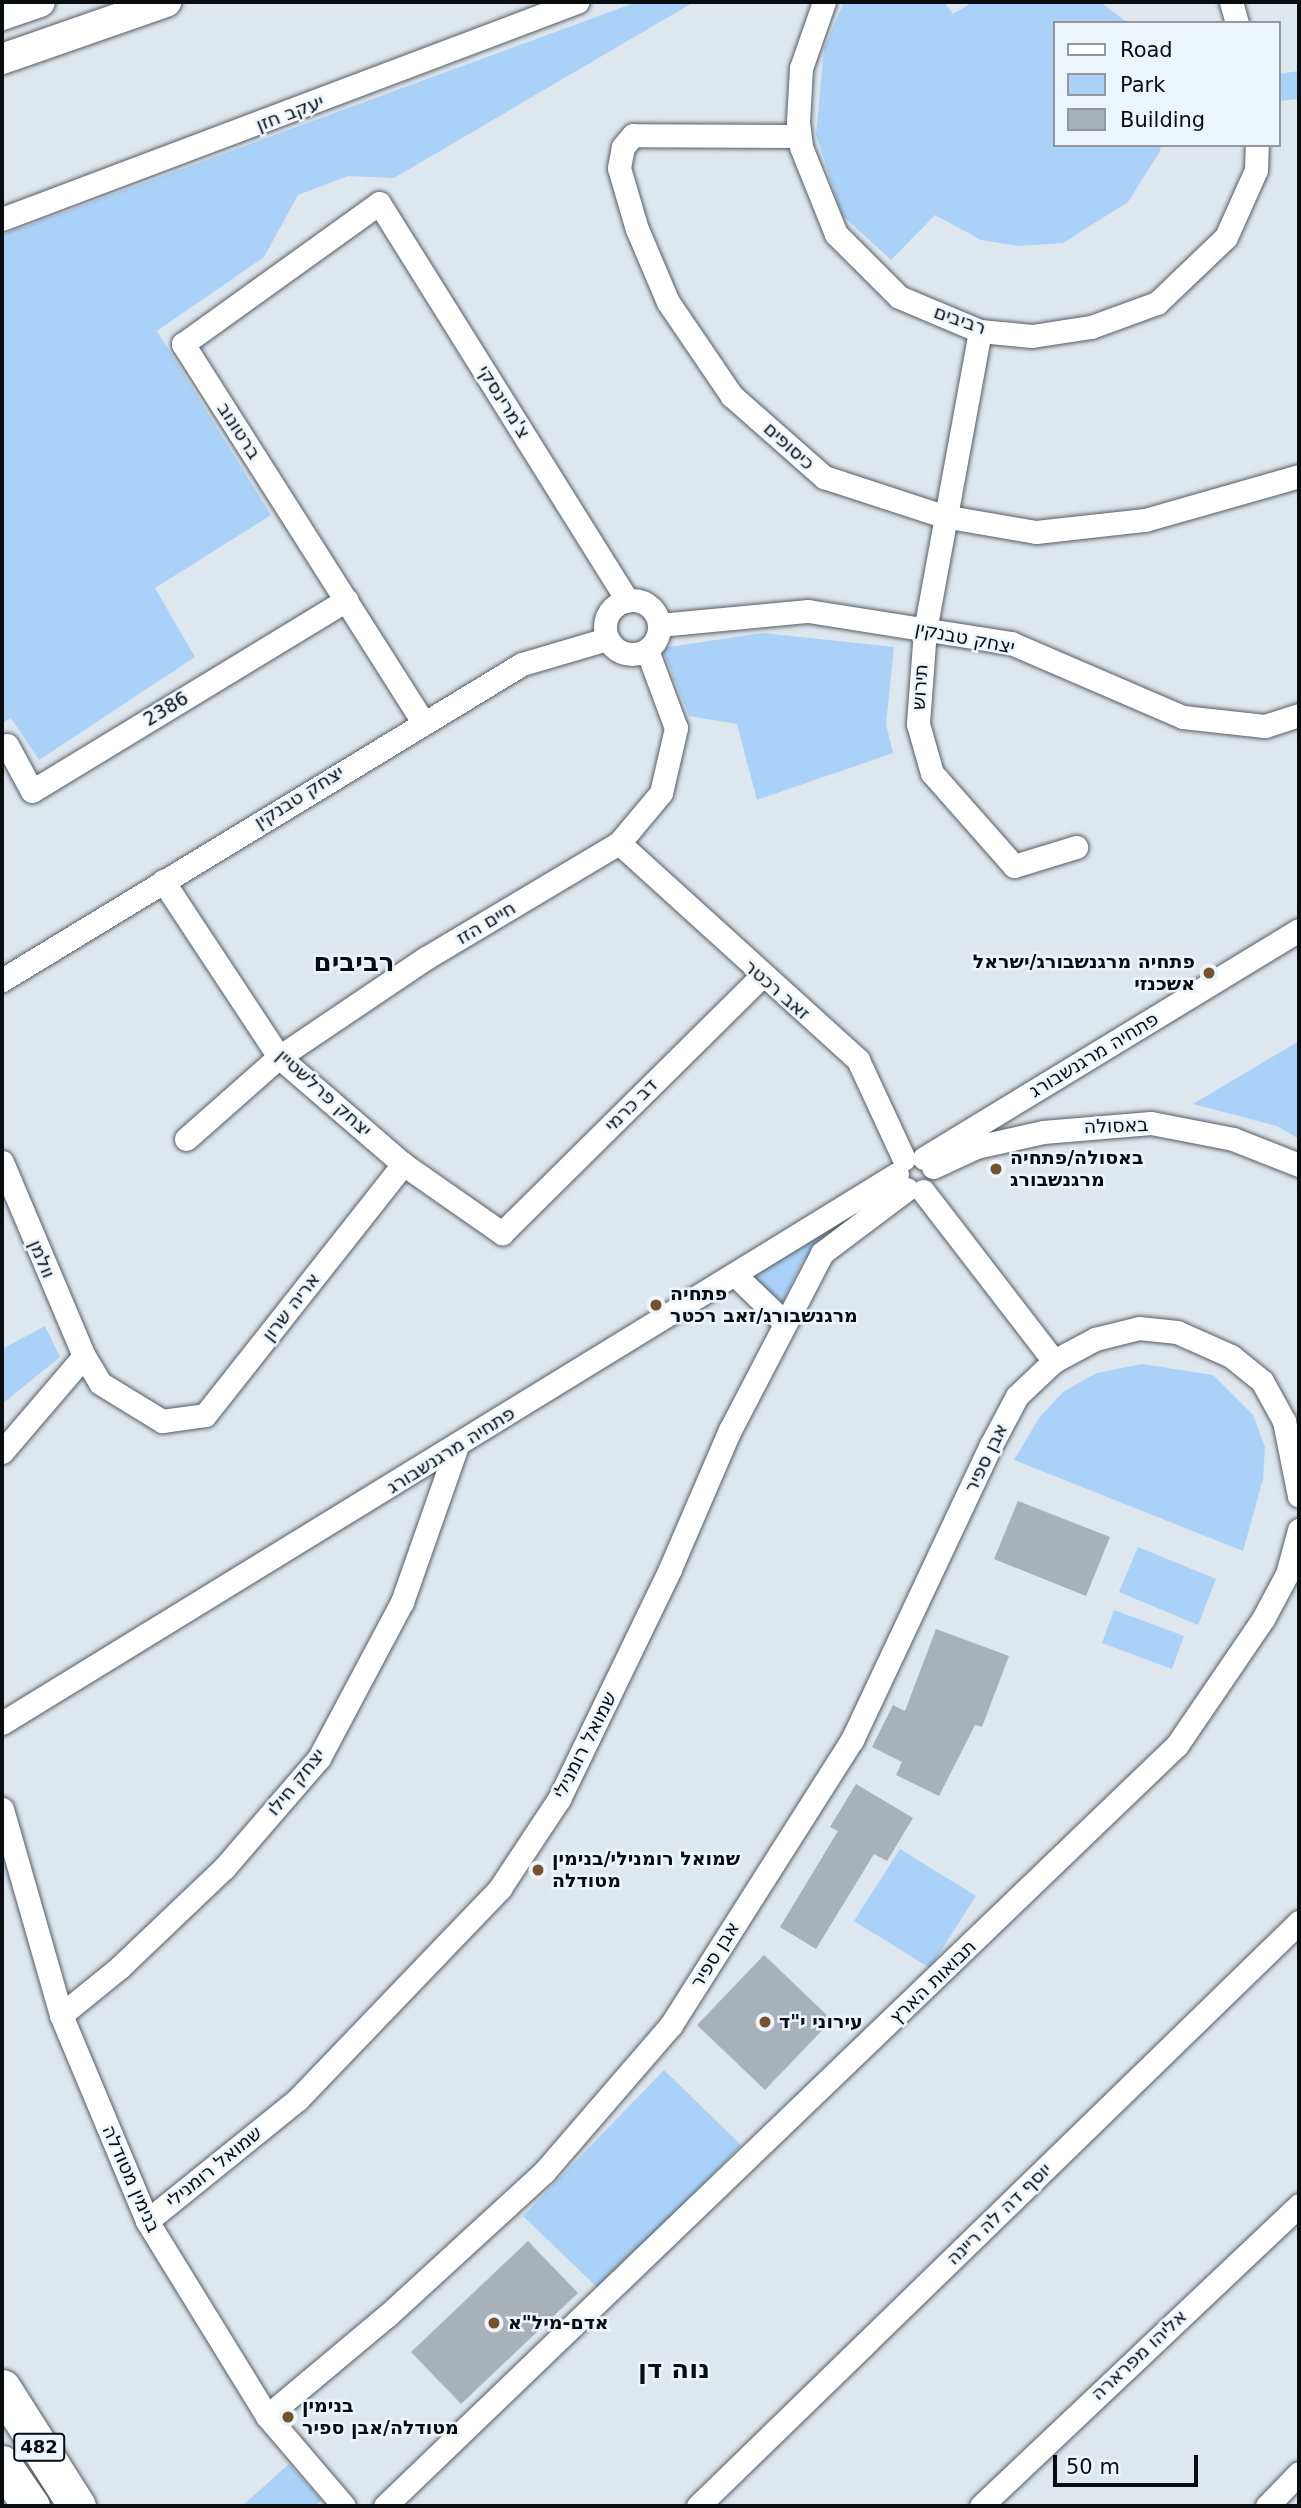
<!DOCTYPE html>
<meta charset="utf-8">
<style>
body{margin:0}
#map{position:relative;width:1301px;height:2508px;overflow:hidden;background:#dee6ee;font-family:"DejaVu Sans",Heebo,sans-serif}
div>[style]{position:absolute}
.green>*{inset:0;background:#aad2f8}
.building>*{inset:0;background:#a9b1b8}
.roads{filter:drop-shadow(0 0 2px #565c63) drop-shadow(0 0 2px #565c63)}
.minor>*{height:23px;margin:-11.5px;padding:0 11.5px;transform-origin:11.5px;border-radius:11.5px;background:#fff}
.minor>.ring{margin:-11.5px;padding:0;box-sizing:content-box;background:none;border:23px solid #fff;border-radius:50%}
.tertiary>*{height:30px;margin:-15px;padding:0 15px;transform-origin:15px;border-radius:15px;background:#fff}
.primary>*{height:37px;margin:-18.5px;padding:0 18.5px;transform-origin:18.5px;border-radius:18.5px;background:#fff}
.dots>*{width:19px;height:19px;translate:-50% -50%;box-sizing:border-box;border:4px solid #ecf4fc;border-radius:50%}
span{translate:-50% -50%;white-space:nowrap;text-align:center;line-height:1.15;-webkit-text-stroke:5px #ecf4fc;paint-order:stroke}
.shield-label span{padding:2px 5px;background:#ecf4fc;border:2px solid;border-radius:5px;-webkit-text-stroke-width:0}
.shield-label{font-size:18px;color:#0a0d0f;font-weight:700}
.street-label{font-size:19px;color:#0a0d0f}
.poi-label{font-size:19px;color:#0a0d0f;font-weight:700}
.right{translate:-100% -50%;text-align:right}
.left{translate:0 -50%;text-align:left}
.district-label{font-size:26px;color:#0a0d0f;font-weight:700}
.frame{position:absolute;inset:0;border:4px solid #0a0d0f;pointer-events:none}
.legend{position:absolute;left:1053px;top:21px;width:228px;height:126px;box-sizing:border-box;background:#ecf4fc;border:2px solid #92989d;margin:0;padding:9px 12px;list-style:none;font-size:21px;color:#0a0d0f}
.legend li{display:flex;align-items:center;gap:14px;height:35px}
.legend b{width:35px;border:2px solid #92989d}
.scale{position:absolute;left:1053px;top:2455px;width:145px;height:32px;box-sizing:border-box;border:4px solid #0a0d0f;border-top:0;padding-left:9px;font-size:21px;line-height:24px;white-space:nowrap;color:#0a0d0f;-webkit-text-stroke:5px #ecf4fc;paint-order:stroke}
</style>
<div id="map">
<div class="green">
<div style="clip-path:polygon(637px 2px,694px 2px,394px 178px,348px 176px,298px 195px,264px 257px,157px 331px,271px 515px,155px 588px,195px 657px,39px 760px,11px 718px,2px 723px,2px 235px)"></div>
<div style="clip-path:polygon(844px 2px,944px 2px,953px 14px,973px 2px,1100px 2px,1128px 23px,1054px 23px,1054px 145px,1161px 145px,1160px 151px,1128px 202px,1063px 243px,1018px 246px,981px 240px,935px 215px,891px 260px,842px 215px,816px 135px,824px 48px)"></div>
<div style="clip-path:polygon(1299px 71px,1299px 99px,1278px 101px,1278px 74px)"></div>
<div style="clip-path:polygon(763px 633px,894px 647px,886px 724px,893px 753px,757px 800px,737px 724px,689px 716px,662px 648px)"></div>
<div style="clip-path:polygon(1299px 1041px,1299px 1139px,1277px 1126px,1193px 1104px)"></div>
<div style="clip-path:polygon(895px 1180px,901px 1188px,803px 1260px,781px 1306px,743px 1275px)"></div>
<div style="clip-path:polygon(45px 1326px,60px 1357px,2px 1404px,2px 1349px)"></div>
<div style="clip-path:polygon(1142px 1364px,1213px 1375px,1253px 1415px,1265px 1447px,1263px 1479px,1243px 1551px,1014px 1460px,1039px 1418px,1063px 1392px,1097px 1373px)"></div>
<div style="clip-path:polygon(1138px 1547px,1216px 1579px,1198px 1625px,1119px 1592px)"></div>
<div style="clip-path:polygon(1114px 1610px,1184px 1636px,1172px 1669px,1102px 1643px)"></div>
<div style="clip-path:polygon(900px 1849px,976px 1896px,930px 1968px,854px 1921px)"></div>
<div style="clip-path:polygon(664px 2070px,741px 2145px,600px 2290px,523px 2216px)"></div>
<div style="clip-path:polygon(289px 2464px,321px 2500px,315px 2506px,242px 2506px)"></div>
</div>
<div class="building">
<div style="clip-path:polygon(1018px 1501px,1110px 1537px,1086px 1596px,994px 1559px)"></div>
<div style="clip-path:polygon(936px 1629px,1009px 1656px,982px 1727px,975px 1725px,939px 1796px,896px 1775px,902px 1762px,872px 1747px,893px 1705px,905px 1711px)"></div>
<div style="clip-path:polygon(856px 1784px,913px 1818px,887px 1861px,874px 1854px,816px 1949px,780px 1927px,838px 1831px,830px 1827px)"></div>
<div style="clip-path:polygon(764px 1955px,832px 2020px,765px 2090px,697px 2025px)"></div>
<div style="clip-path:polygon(528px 2241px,578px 2293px,461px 2404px,411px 2352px)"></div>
</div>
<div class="roads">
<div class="minor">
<div style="left:824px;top:2px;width:70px;rotate:109.2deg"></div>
<div style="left:801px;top:68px;width:54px;rotate:93.2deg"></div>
<div style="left:798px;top:122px;width:25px;rotate:83deg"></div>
<div style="left:801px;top:147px;width:94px;rotate:68.1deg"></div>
<div style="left:836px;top:234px;width:89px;rotate:45deg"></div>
<div style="left:899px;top:297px;width:88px;rotate:22.8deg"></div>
<div style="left:980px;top:331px;width:52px;rotate:5.5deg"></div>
<div style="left:1032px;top:336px;width:60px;rotate:-8.7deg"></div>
<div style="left:1091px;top:327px;width:70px;rotate:-20deg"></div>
<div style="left:1157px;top:303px;width:95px;rotate:-43.7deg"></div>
<div style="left:1226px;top:237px;width:73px;rotate:-65.9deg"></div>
<div style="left:1256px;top:170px;width:25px;rotate:-88deg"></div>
<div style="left:1231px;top:2px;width:22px;rotate:74deg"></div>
<div style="left:799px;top:136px;width:166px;rotate:-179.7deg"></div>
<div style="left:633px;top:135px;width:16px;rotate:130deg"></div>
<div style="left:623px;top:147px;width:21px;rotate:101deg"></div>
<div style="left:619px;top:168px;width:64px;rotate:73.6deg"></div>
<div style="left:637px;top:229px;width:79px;rotate:67deg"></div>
<div style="left:668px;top:302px;width:114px;rotate:55.8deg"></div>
<div style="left:732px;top:396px;width:123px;rotate:41.4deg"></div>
<div style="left:824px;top:477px;width:125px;rotate:18.1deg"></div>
<div style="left:943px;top:516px;width:94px;rotate:9.8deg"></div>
<div style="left:1036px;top:532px;width:110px;rotate:-6.3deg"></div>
<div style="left:1145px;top:520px;width:160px;rotate:-15.9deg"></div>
<div style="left:2px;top:219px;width:615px;rotate:-20.68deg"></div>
<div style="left:980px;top:331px;width:304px;rotate:100.4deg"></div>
<div style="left:925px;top:630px;width:94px;rotate:94.3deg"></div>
<div style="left:918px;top:724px;width:51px;rotate:74.1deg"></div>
<div style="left:932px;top:773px;width:124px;rotate:48.6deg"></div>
<div style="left:1014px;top:866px;width:65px;rotate:-17deg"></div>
<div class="ring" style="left:605px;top:600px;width:31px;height:31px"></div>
<div style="left:659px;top:625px;width:150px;rotate:-5.4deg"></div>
<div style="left:808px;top:611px;width:206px;rotate:9deg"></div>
<div style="left:1011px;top:643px;width:187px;rotate:23.3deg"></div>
<div style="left:1183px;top:717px;width:82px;rotate:6.3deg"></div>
<div style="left:1265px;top:726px;width:36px;rotate:-18deg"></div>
<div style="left:423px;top:722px;width:448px;rotate:-122.4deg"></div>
<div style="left:183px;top:344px;width:241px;rotate:-35.7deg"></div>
<div style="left:379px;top:203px;width:469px;rotate:58deg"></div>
<div style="left:7px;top:745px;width:52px;rotate:61.5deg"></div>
<div style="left:32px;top:791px;width:368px;rotate:-31.3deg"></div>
<div style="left:619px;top:843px;width:323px;rotate:42.2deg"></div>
<div style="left:858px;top:1060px;width:109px;rotate:65.1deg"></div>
<div style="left:163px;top:881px;width:211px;rotate:56.6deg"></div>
<div style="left:279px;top:1057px;width:164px;rotate:40.8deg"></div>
<div style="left:403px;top:1164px;width:121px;rotate:34.9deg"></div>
<div style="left:502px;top:1233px;width:364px;rotate:-44.7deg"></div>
<div style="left:2px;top:980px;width:608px;rotate:-31.29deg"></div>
<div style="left:522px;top:664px;width:89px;rotate:-16.4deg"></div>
<div style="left:186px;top:1139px;width:124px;rotate:-41.4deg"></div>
<div style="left:279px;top:1057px;width:177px;rotate:-34deg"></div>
<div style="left:426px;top:958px;width:225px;rotate:-30.8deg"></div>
<div style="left:619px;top:843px;width:65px;rotate:-50deg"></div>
<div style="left:661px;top:793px;width:67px;rotate:-77deg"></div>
<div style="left:676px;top:728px;width:83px;rotate:-110.4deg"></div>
<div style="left:924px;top:1158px;width:439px;rotate:-31.3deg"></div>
<div style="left:2px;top:1162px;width:211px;rotate:67.1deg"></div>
<div style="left:84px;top:1356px;width:31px;rotate:59deg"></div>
<div style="left:100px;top:1383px;width:73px;rotate:31.5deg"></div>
<div style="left:162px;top:1421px;width:43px;rotate:-7.9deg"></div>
<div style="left:205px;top:1415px;width:320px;rotate:-51.7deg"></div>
<div style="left:933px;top:1167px;width:47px;rotate:-24.9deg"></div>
<div style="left:976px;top:1147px;width:69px;rotate:-12.6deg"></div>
<div style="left:1043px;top:1132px;width:108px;rotate:-4.8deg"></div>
<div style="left:1151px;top:1123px;width:84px;rotate:11deg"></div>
<div style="left:1233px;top:1139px;width:71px;rotate:21.5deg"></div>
<div style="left:923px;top:1191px;width:215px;rotate:52.4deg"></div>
<div style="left:735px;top:1275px;width:68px;rotate:43.8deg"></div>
<div style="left:2px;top:1452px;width:126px;rotate:-49.5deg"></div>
<div style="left:2px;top:1723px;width:1050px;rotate:-31.53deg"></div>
<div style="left:2px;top:1809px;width:214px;rotate:74deg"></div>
<div style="left:61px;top:2015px;width:223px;rotate:67.3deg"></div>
<div style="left:147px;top:2221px;width:229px;rotate:58.4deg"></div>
<div style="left:267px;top:2416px;width:118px;rotate:49.5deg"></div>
<div style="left:61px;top:2015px;width:76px;rotate:-39.1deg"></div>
<div style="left:120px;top:1967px;width:144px;rotate:-43.6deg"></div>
<div style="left:224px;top:1868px;width:145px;rotate:-49.2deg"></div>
<div style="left:319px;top:1758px;width:177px;rotate:-62deg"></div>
<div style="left:402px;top:1602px;width:165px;rotate:-70.6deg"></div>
<div style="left:147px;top:2221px;width:194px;rotate:-38.9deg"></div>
<div style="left:298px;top:2099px;width:292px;rotate:-46.2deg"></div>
<div style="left:500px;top:1888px;width:107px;rotate:-56.5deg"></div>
<div style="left:559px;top:1799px;width:255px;rotate:-64.2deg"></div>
<div style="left:670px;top:1569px;width:151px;rotate:-66.7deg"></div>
<div style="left:730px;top:1430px;width:199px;rotate:-62.5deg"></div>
<div style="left:822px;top:1253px;width:106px;rotate:-37deg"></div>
<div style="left:267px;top:2416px;width:158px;rotate:-39.9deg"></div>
<div style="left:388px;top:2315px;width:212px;rotate:-42.5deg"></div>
<div style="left:544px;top:2172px;width:194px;rotate:-49.2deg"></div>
<div style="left:671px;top:2025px;width:338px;rotate:-57.6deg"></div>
<div style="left:852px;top:1740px;width:326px;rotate:-64.8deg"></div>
<div style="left:991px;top:1445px;width:55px;rotate:-62deg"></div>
<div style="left:1017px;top:1396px;width:51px;rotate:-43.4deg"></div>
<div style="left:1054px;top:1361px;width:47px;rotate:-28.2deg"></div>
<div style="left:1095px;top:1339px;width:45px;rotate:-14deg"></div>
<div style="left:1139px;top:1328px;width:38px;rotate:6deg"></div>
<div style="left:1177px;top:1332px;width:59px;rotate:24deg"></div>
<div style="left:1231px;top:1356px;width:40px;rotate:39deg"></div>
<div style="left:1262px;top:1381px;width:46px;rotate:61.2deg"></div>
<div style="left:1284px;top:1421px;width:76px;rotate:78.7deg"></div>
<div style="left:385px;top:2506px;width:1098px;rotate:-43.86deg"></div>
<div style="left:1177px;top:1745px;width:153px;rotate:-55.7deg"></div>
<div style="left:1263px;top:1619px;width:51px;rotate:-61.9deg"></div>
<div style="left:1287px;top:1574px;width:46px;rotate:-74.7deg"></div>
<div style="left:698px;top:2506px;width:838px;rotate:-44.18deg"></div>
<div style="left:981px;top:2506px;width:438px;rotate:-43.4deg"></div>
<div style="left:1267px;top:2506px;width:46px;rotate:-45.9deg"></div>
</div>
<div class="tertiary">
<div style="left:2px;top:15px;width:40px;rotate:-18.9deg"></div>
<div style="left:2px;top:59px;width:174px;rotate:-19.2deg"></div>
</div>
<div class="primary">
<div style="left:2px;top:2388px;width:140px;rotate:57.6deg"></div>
<div style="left:2px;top:2464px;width:51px;rotate:55.4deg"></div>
</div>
</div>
<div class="dots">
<div style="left:1209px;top:973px;background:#75522b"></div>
<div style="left:996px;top:1169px;background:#75522b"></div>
<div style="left:656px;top:1305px;background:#75522b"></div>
<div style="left:538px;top:1870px;background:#75522b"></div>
<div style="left:765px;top:2022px;background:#75522b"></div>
<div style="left:494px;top:2323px;background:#75522b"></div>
<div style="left:288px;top:2417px;background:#75522b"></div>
</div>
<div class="shield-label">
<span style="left:39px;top:2447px">482</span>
</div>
<div class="street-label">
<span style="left:290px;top:113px;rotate:-21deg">יעקב חזן</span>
<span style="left:960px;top:320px;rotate:19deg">רביבים</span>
<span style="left:504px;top:402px;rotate:58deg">צ'מרינסקי</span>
<span style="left:239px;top:431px;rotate:57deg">ברטונוב</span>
<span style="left:789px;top:446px;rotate:42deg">כיסופים</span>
<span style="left:965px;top:638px;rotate:11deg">יצחק טבנקין</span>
<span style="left:920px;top:687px;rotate:-86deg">תירוש</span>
<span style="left:166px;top:709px;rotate:-31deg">2386</span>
<span style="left:299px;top:797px;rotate:-32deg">יצחק טבנקין</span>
<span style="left:486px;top:923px;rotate:-31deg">חיים הזז</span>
<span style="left:777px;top:990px;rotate:41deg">זאב רכטר</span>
<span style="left:1094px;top:1055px;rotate:-31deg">פתחיה מרגנשבורג</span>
<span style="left:324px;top:1093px;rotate:42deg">יצחק פרלשטיין</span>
<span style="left:631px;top:1105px;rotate:-45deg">דב כרמי</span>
<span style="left:1116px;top:1126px;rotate:-2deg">באסולה</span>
<span style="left:42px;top:1259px;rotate:67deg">וולמן</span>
<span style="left:291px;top:1307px;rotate:-52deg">אריה שרון</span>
<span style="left:451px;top:1450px;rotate:-32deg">פתחיה מרגנשבורג</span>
<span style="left:986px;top:1458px;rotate:-64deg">אבן ספיר</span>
<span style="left:585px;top:1745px;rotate:-63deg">שמואל רומנילי</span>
<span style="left:296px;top:1782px;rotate:-51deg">יצחק חילו</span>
<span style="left:715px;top:1955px;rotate:-58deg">אבן ספיר</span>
<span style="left:933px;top:1982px;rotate:-44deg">תבואות הארץ</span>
<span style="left:214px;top:2167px;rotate:-39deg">שמואל רומנילי</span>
<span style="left:131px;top:2179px;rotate:66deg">בנימין מטודלה</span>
<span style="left:999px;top:2214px;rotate:-44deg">יוסף דה לה ריינה</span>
<span style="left:1139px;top:2355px;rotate:-43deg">אליהו מפרארה</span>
</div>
<div class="poi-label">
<span class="right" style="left:1195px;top:973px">פתחיה מרגנשבורג/ישראל<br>אשכנזי</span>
<span class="left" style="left:1010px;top:1169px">באסולה/פתחיה<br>מרגנשבורג</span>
<span class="left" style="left:670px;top:1305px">פתחיה<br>מרגנשבורג/זאב רכטר</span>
<span class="left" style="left:552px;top:1870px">שמואל רומנילי/בנימין<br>מטודלה</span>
<span class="left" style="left:779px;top:2022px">עירוני י"ד</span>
<span class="left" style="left:508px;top:2323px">אדם-מיל"א</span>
<span class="left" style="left:302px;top:2417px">בנימין<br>מטודלה/אבן ספיר</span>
</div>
<div class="district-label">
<span style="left:354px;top:963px">רביבים</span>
<span style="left:674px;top:2370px">נוה דן</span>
</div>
<div class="frame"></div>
<ul class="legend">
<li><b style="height:9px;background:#fff"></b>Road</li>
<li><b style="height:19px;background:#aad2f8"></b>Park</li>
<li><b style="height:19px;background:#a9b1b8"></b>Building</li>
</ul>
<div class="scale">50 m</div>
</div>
